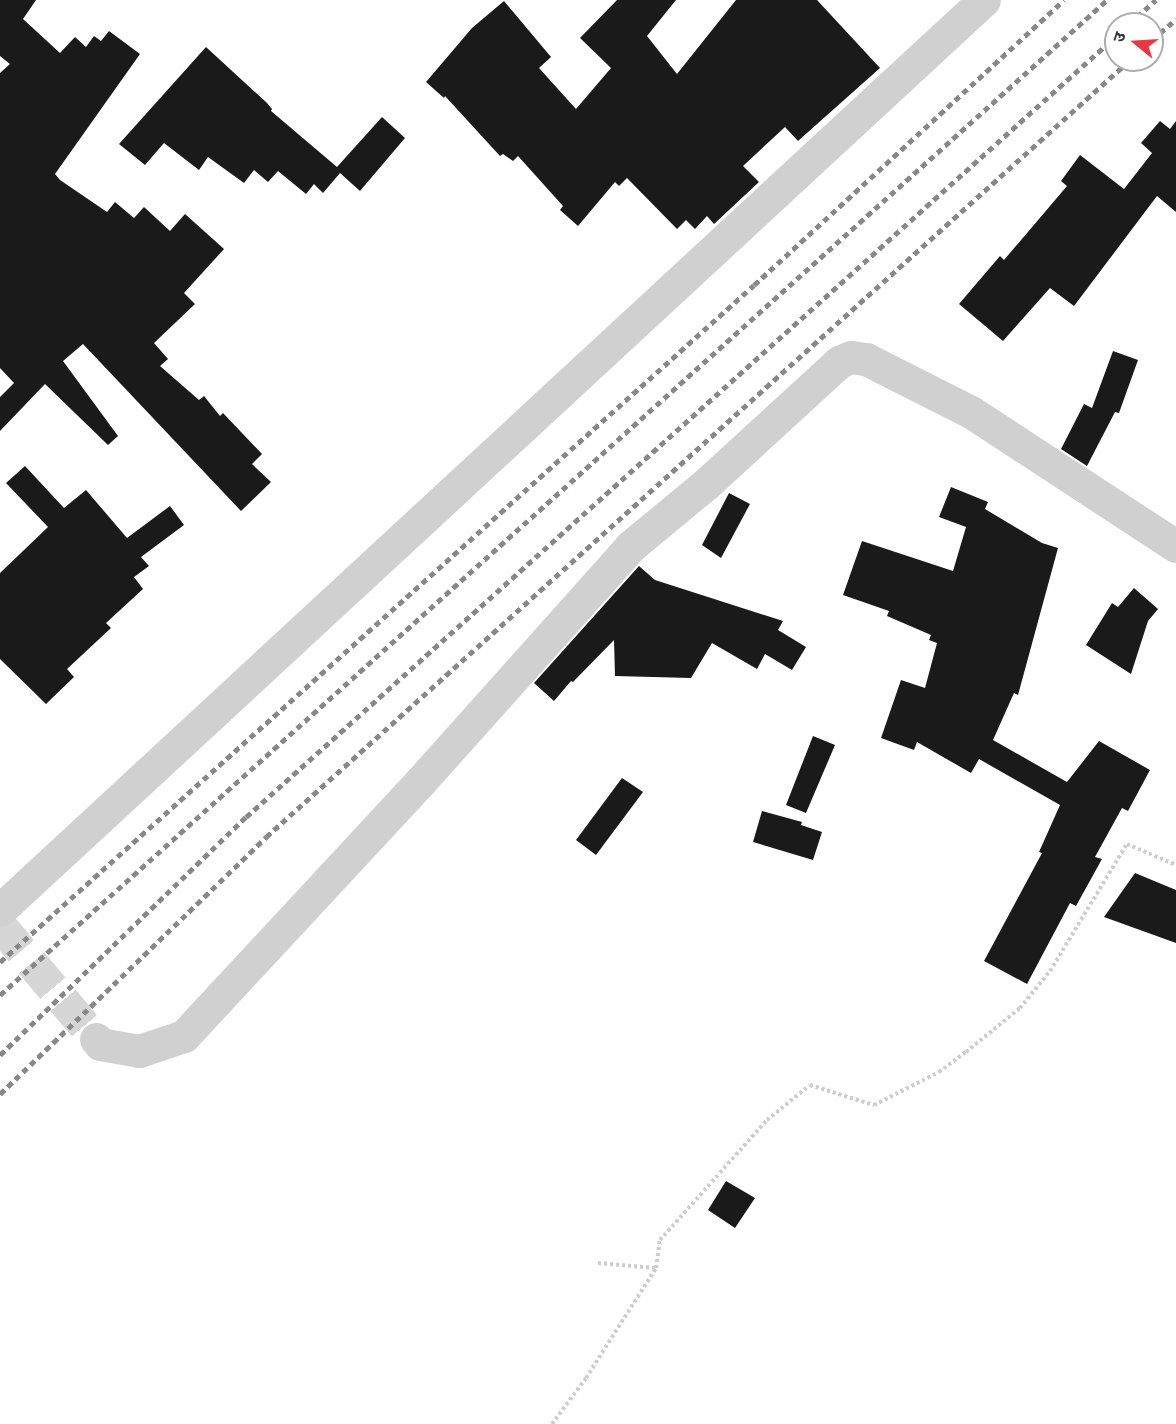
<!DOCTYPE html>
<meta charset="utf-8">
<style>
body{margin:0}
#map{position:relative;width:1176px;height:1424px;overflow:hidden;background:#fff;font-family:"Open Sans","Noto Sans Devanagari",sans-serif}
div>[style]{position:absolute}
.building>*{inset:0;background:#1a1a1a}
.minor-tunnel>*{height:33px;margin-top:-16.5px;transform-origin:0;background:repeating-linear-gradient(90deg,#d6d6d6 0 33px,transparent 0 49px)}
.path>*{height:4px;margin-top:-2px;transform-origin:0;background:repeating-linear-gradient(90deg,#cdcdcd 0 3px,transparent 0 6px)}
.minor>*{height:33px;margin:-16.5px;padding:0 16.5px;transform-origin:16.5px;border-radius:16.5px;background:#d0d0d0}
.rail>*{height:4.5px;margin-top:-2.25px;transform-origin:0;background:repeating-linear-gradient(90deg,#888 0 6px,transparent 0 10.5px)}
span{translate:-50% -50%;white-space:nowrap;text-align:center;line-height:1.15;-webkit-text-stroke:6px #fff;paint-order:stroke}
.north{position:absolute;left:1104px;top:12px;width:60px;height:60px;box-sizing:border-box;background:#fff;border:2px solid #adadad;border-radius:50%;rotate:288deg;font-size:16px;font-weight:700;line-height:24px;text-align:center;color:#333}
.north::after{content:'';display:block;margin:auto;width:21px;height:27px;background:#e63946;clip-path:polygon(50% 0,100% 100%,50% 72%,0 100%)}
</style>
<div id="map">
<div class="building">
<div style="clip-path:polygon(0 0,36px 0,23px 19px,60px 53px,75px 37px,86px 47px,94px 36px,101px 41px,109px 31px,140px 54px,55px 174px,60px 180px,107px 212px,115px 202px,134px 218px,144px 207px,170px 231px,185px 214px,224px 249px,184px 293px,195px 304px,154px 343px,168px 359px,160px 366px,199px 400px,204px 396px,220px 416px,223px 413px,262px 454px,252px 464px,271px 482px,241px 511px,83px 344px,63px 361px,118px 436px,108px 445px,45px 384px,0 431px,0 397px,14px 383px,0 368px,0 73px,10px 64px,0 56px)"></div>
<div style="clip-path:polygon(617px 0,676px 0,647px 36px,677px 74px,736px 0,817px 0,880px 68px,798px 141px,785px 127px,743px 166px,759px 182px,714px 224px,707px 216px,695px 229px,686px 220px,677px 229px,627px 178px,619px 186px,615px 182px,578px 226px,560px 210px,563px 206px,518px 156px,513px 161px,503px 154px,500px 156px,445px 96px,444px 98px,426px 82px,472px 28px,504px 1px,551px 57px,539px 68px,576px 109px,611px 68px,580px 38px)"></div>
<div style="clip-path:polygon(206px 47px,267px 103px,272px 109px,271px 111px,337px 167px,382px 117px,405px 138px,360px 191px,340px 173px,323px 193px,314px 184px,306px 194px,278px 171px,268px 182px,254px 170px,244px 183px,208px 157px,199px 170px,164px 143px,145px 165px,119px 144px)"></div>
<div style="clip-path:polygon(1160px 121px,1170px 129px,1176px 121px,1176px 212px,1157px 196px,1074px 306px,1050px 288px,1003px 341px,959px 304px,1000px 256px,1004px 260px,1067px 186px,1061px 181px,1080px 155px,1124px 189px,1152px 153px,1141px 143px)"></div>
<div style="clip-path:polygon(1113px 351px,1138px 360px,1119px 413px,1115px 412px,1087px 466px,1061px 449px,1084px 404px,1092px 408px)"></div>
<div style="clip-path:polygon(25px 466px,64px 508px,86px 490px,127px 538px,170px 506px,184px 525px,141px 557px,149px 566px,134px 577px,143px 589px,106px 623px,111px 628px,67px 669px,74px 677px,46px 704px,0 659px,0 573px,48px 527px,6px 483px)"></div>
<div style="clip-path:polygon(951px 487px,988px 502px,985px 509px,1042px 543px,1058px 548px,1018px 695px,1014px 693px,993px 740px,1067px 782px,1099px 741px,1150px 770px,1128px 811px,1122px 808px,1095px 857px,1102px 859px,1076px 906px,1070px 903px,1027px 984px,984px 961px,1042px 853px,1039px 852px,1060px 805px,979px 759px,971px 773px,917px 742px,914px 750px,881px 738px,901px 680px,925px 688px,937px 643px,929px 640px,931px 635px,887px 616px,889px 611px,843px 595px,862px 541px,953px 571px,966px 527px,939px 517px)"></div>
<div style="clip-path:polygon(729px 493px,750px 504px,721px 558px,702px 545px)"></div>
<div style="clip-path:polygon(639px 566px,655px 580px,783px 621px,778px 630px,806px 647px,792px 670px,765px 654px,757px 669px,712px 643px,691px 678px,615px 676px,614px 640px,573px 682px,571px 681px,554px 701px,534px 683px)"></div>
<div style="clip-path:polygon(1134px 588px,1158px 609px,1148px 621px,1131px 674px,1086px 645px,1112px 603px,1118px 607px)"></div>
<div style="clip-path:polygon(813px 736px,835px 745px,806px 813px,786px 805px)"></div>
<div style="clip-path:polygon(622px 778px,643px 792px,596px 855px,576px 840px)"></div>
<div style="clip-path:polygon(762px 811px,802px 822px,801px 825px,822px 832px,813px 860px,753px 842px)"></div>
<div style="clip-path:polygon(1135px 873px,1176px 890px,1176px 943px,1104px 917px)"></div>
<div style="clip-path:polygon(726px 1181px,755px 1198px,735px 1228px,708px 1210px)"></div>
</div>
<div class="minor-tunnel">
<div style="left:0;top:925px;width:149px;rotate:49.9deg"></div>
</div>
<div class="path">
<div style="left:598px;top:1263px;width:58px;rotate:4.9deg"></div>
<div style="left:656px;top:1268px;width:28px;rotate:-82deg"></div>
<div style="left:660px;top:1240px;width:161px;rotate:-48.3deg"></div>
<div style="left:767px;top:1120px;width:55px;rotate:-39.1deg"></div>
<div style="left:810px;top:1085px;width:67px;rotate:17.4deg"></div>
<div style="left:874px;top:1105px;width:73px;rotate:-26.9deg"></div>
<div style="left:939px;top:1072px;width:34px;rotate:-37deg"></div>
<div style="left:966px;top:1052px;width:70px;rotate:-39.2deg"></div>
<div style="left:1020px;top:1008px;width:48px;rotate:-51deg"></div>
<div style="left:1050px;top:971px;width:149px;rotate:-58.8deg"></div>
<div style="left:1127px;top:844px;width:53px;rotate:23.2deg"></div>
<div style="left:552px;top:1424px;width:57px;rotate:-53.5deg"></div>
<div style="left:586px;top:1378px;width:130px;rotate:-57.5deg"></div>
</div>
<div class="minor">
<div style="left:0;top:910px;width:1340px;rotate:-42.76deg"></div>
<div style="left:96px;top:1039px;width:6px;rotate:51deg"></div>
<div style="left:100px;top:1044px;width:40px;rotate:10deg"></div>
<div style="left:139px;top:1051px;width:47px;rotate:-18.4deg"></div>
<div style="left:184px;top:1036px;width:347px;rotate:-47.1deg"></div>
<div style="left:420px;top:782px;width:317px;rotate:-48.2deg"></div>
<div style="left:631px;top:546px;width:97px;rotate:-39.6deg"></div>
<div style="left:706px;top:484px;width:180px;rotate:-42.5deg"></div>
<div style="left:839px;top:362px;width:13px;rotate:-23deg"></div>
<div style="left:851px;top:357px;width:15px;rotate:8deg"></div>
<div style="left:866px;top:359px;width:118px;rotate:26.8deg"></div>
<div style="left:971px;top:412px;width:245px;rotate:33.2deg"></div>
</div>
<div class="rail">
<div style="left:1129px;top:24px;width:36px;rotate:-42deg"></div>
<div style="left:1152px;top:40px;width:32px;rotate:-41deg"></div>
<div style="left:0;top:962px;width:1013px;rotate:-41.92deg"></div>
<div style="left:754px;top:285px;width:421px;rotate:-42.6deg"></div>
<div style="left:0;top:995px;width:1488px;rotate:-41.95deg"></div>
<div style="left:0;top:1055px;width:342px;rotate:-44.1deg"></div>
<div style="left:246px;top:817px;width:1169px;rotate:-41.91deg"></div>
<div style="left:0;top:1094px;width:370px;rotate:-44deg"></div>
<div style="left:266px;top:837px;width:1162px;rotate:-41.97deg"></div>
</div>
<div class="north">उ</div>
</div>
